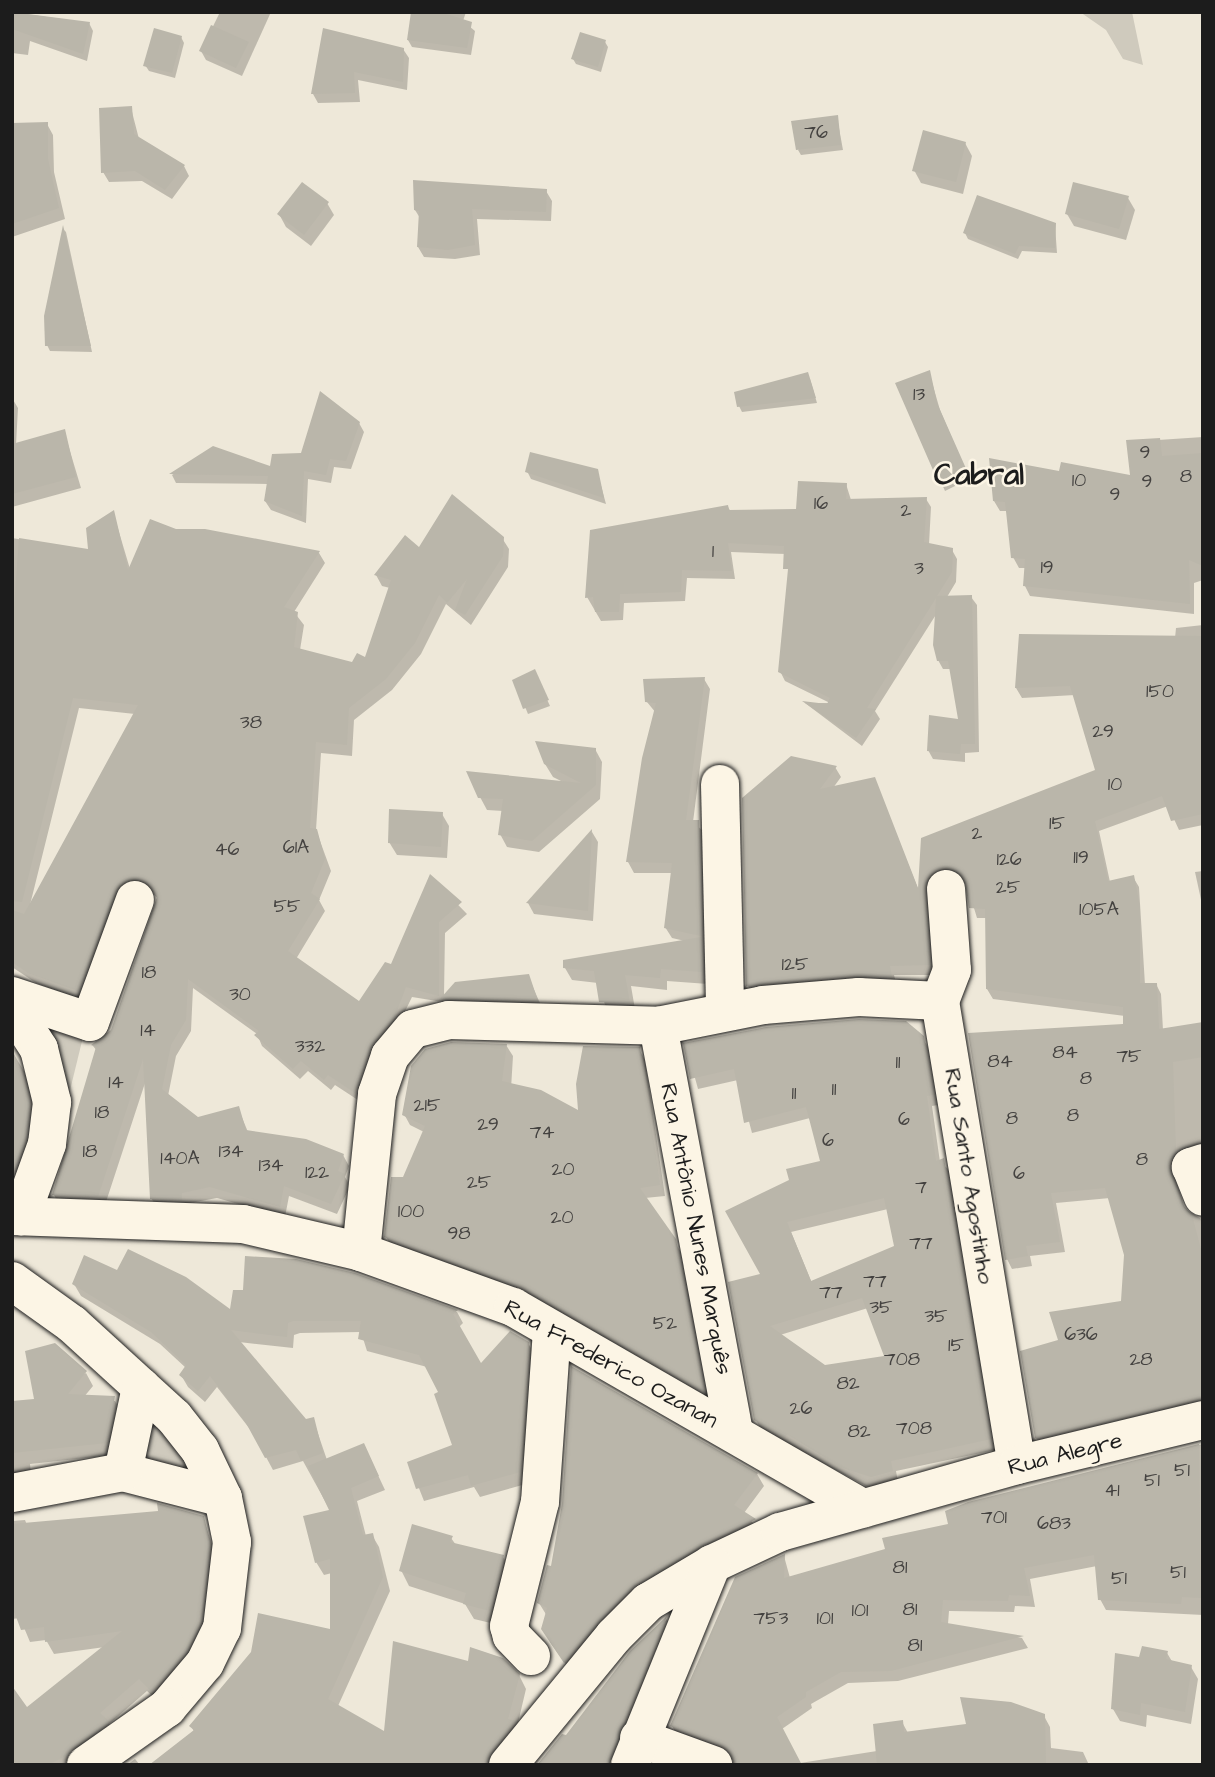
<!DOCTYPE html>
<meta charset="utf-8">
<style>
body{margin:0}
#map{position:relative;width:1215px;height:1777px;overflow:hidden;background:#eee8d9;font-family:"Architects Daughter",sans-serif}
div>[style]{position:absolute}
.green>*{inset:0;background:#cfcabd}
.shadow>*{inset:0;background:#0003}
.building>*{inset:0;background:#bab6aa}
.roads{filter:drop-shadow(0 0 2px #1c1c1c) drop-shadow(0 0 2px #1c1c1c)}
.minor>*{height:38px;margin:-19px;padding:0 19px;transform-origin:19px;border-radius:19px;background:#fcf5e5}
span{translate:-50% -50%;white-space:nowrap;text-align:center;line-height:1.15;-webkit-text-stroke:5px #fcf5e5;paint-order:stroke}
.number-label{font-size:19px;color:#444240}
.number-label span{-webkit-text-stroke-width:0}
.street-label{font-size:23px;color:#1c1c1c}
.district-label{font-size:30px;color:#1c1c1c;font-weight:700}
.frame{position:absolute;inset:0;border:14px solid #1c1c1c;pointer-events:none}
</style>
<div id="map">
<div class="green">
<div style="clip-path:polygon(1080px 12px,1132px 12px,1143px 65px,1123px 59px,1106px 30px)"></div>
<div style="clip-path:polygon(35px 1012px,84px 1033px,63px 1119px)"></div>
<div style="clip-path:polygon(154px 1411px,202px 1481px,138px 1466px)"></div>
</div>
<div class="shadow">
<div style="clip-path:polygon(12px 12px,89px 23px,93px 31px,87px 61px,30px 41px,28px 55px,12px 53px)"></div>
<div style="clip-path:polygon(220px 12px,271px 12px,242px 76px,206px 60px,201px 51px)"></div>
<div style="clip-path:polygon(413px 12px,466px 12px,463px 21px,475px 31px,471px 55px,412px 47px,408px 40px)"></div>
<div style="clip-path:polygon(325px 30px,403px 49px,409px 58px,407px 90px,358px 80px,360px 102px,318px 103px,313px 94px)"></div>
<div style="clip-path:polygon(181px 37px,184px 43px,175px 78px,149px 71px,145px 65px)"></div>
<div style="clip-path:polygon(605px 42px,608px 47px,601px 72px,576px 64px,573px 59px)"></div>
<div style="clip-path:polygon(131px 108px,139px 139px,184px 166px,189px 176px,172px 199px,142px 181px,109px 182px,103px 172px)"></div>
<div style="clip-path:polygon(837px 117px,843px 150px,801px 155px,798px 150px)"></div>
<div style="clip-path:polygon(47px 124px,53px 135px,54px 172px,65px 219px,12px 237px,12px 125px)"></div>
<div style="clip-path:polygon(965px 143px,972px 156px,963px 194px,921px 183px,914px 170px)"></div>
<div style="clip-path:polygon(546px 191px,552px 201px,551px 221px,477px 219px,480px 255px,455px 259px,424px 257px,418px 247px,420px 218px,415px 210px)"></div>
<div style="clip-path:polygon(1128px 198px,1135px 210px,1126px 240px,1074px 226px,1067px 214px)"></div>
<div style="clip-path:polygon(327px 203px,334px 215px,311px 246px,286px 227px,279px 214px)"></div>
<div style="clip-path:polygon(1055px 225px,1057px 253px,1022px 251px,1018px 259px,968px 239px,965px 233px)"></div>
<div style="clip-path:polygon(64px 230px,66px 232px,92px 352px,50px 351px,47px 345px)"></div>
<div style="clip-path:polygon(929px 372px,940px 410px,969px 479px,945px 491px,897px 384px)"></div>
<div style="clip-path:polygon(810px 379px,817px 403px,742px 412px,739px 406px)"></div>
<div style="clip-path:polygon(12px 398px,18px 408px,16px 445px,64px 431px,81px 488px,12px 507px)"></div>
<div style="clip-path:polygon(359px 423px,364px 432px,351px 469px,334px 467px,331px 483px,308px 479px,306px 523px,271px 510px,265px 501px,268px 484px,176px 483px,172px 475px,213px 448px,271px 469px)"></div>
<div style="clip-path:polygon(1203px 437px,1203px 580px,1194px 583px,1194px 614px,1030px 596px,1025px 586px,1026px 568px,1019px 568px,1013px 557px,1007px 511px,1000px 511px,994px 501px,1061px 473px,1132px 477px,1128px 442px)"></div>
<div style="clip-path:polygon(527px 471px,597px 471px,606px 504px,531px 479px)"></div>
<div style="clip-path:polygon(846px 484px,851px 500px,926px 499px,931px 507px,929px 545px,952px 550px,957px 559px,956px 582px,947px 597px,971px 597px,977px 605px,979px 752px,965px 753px,965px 762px,933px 759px,928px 750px,961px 721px,951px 669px,943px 669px,938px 660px,937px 613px,875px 711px,880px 719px,862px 746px,805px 703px,830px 703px,785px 681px,780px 671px,789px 576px,786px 554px,731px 552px,735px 579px,687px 578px,685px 601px,624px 603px,623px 620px,601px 621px,587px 597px,728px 507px,731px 512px,798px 510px)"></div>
<div style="clip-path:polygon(evenodd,113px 512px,130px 569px,176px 530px,319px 553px,325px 563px,294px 612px,304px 625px,300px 650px,353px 664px,366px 659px,390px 588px,382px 586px,376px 575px,419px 550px,502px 538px,509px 549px,508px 567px,471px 625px,446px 604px,421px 654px,392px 690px,354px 720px,352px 756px,321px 753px,316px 830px,331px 871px,319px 900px,325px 911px,296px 959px,360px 1004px,392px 966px,431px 877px,467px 914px,445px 933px,444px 996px,528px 976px,547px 1019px,412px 997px,361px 1102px,335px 1085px,331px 1090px,308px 1071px,300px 1079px,262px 1046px,257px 1034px,193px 988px,191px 1031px,176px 1056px,168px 1096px,198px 1118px,238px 1108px,248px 1132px,343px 1155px,349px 1166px,345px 1177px,350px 1186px,337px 1214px,289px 1196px,285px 1217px,217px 1198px,158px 1209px,151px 1198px,146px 1080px,104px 1208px,60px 1206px,54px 1195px,97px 1051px,93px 1046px,112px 1031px,157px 898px,150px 890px,84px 1001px,36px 983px,12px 967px,12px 538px,90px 551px,113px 512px,79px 708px,135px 714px,30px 905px,79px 708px)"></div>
<div style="clip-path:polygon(1203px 625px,1203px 825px,1179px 830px,1168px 806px,1099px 831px,1110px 882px,1133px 877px,1139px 887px,1145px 985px,1156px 984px,1161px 994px,1163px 1030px,1203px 1024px,1203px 1153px,1174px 1174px,1185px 1209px,1203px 1220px,1203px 1409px,1042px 1447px,1036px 1438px,1060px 1341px,1123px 1303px,1125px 1255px,1110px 1198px,1056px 1203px,1065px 1252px,1030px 1256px,1032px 1266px,1012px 1269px,1007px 1259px,1125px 1025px,1125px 1016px,993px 999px,987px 989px,987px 918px,977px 918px,967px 885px,952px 877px,934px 975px,894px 975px,897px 986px,754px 995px,748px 986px,744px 798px,835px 767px,841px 777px,833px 788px,874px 779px,919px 891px,923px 839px,1098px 771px,1075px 695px,1022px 698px,1016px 688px,1021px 635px,1175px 638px,1176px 628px)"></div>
<div style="clip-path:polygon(537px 677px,550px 706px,528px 714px,514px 680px)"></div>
<div style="clip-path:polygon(704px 679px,710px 689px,693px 822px,704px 832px,708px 984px,667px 981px,667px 990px,631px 986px,636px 1015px,608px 1014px,598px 983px,572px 980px,565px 968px,685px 941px,672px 938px,665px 927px,673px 873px,634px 873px,628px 862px,656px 713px,647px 702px)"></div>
<div style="clip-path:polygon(595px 749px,602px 762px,600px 799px,539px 852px,507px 847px,500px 834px,503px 811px,487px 810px,480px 797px,565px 783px,553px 777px,545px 764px)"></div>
<div style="clip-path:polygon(442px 814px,449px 826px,447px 858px,397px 855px,389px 842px)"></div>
<div style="clip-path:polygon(592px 832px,598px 842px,593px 921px,534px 914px,528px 903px)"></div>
<div style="clip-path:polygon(1203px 871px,1203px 909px,1195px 872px)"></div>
<div style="clip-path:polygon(evenodd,922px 1037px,929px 1049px,938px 1105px,932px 1106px,940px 1162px,949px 1170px,995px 1450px,896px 1471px,898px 1482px,868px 1487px,762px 1431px,756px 1420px,763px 1275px,791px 1181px,822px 1162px,810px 1118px,752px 1133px,738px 1080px,698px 1089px,686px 1045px,922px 1037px,888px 1209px,896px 1247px,812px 1283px,791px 1232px,888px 1209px,922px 1037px,868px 1308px,887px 1357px,824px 1367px,780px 1335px,868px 1308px)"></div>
<div style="clip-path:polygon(506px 1045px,513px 1056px,511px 1089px,579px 1113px,639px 1049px,645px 1060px,665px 1196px,645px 1198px,681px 1252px,709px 1400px,393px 1248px,386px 1237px,424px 1132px,410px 1125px,404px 1114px)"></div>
<div style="clip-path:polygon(12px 1051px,25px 1073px,37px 1118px,12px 1189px)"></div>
<div style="clip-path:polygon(118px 1272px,232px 1312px,354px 1275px,457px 1312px,463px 1323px,459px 1327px,481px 1366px,528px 1343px,535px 1355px,526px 1484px,480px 1497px,474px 1487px,424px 1501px,409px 1463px,454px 1446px,440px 1393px,427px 1367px,367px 1351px,361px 1332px,300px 1333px,294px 1335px,293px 1348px,239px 1342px,306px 1421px,313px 1419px,327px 1460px,370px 1458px,385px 1490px,357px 1501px,366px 1536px,372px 1535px,379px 1547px,390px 1591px,338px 1706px,386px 1734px,519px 1675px,526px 1689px,517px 1727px,494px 1765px,259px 1765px,198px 1739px,191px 1726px,332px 1631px,332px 1573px,324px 1575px,316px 1562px,331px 1512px,303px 1461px,273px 1470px,253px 1433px,217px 1387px,205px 1402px,188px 1387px,181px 1375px,186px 1368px,160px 1344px,81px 1296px,74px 1284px)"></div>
<div style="clip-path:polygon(86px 1373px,93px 1386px,83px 1398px,115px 1401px,122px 1414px,114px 1455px,30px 1464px,31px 1474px,12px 1476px,12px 1403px,36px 1401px)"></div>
<div style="clip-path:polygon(1203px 1444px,1203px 1615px,1106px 1610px,1100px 1599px,1097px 1566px,1030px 1579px,1035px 1607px,1015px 1606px,1014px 1612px,949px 1611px,948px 1624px,1022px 1638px,1028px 1648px,898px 1681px,848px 1683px,811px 1704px,812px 1708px,782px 1729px,800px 1763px,877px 1751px,902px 1722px,908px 1733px,1044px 1716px,1050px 1727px,1051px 1748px,1083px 1752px,1089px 1765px,734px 1765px,733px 1760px,678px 1737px,672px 1726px,784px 1556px,790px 1578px,887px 1550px,950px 1525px,969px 1503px)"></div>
<div style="clip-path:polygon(757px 1474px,764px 1486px,744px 1513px,761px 1532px,572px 1673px,550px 1642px,547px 1616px,539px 1603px,552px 1568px)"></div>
<div style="clip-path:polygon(203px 1517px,216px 1557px,203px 1643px,160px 1703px,147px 1691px,109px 1724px,115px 1735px,76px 1765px,12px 1765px,27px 1709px,105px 1647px,54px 1654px,46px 1640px,30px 1642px,20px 1618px,12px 1619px,12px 1521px,25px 1520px,27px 1525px)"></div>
<div style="clip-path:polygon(451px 1538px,456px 1545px,503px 1557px,512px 1572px,499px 1625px,474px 1619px,465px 1604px,409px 1586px,401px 1570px)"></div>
<div style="clip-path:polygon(667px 1619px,672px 1629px,618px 1765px,537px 1765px,567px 1737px,632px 1652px)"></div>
<div style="clip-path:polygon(1167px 1653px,1173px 1663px,1191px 1667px,1198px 1679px,1191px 1724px,1147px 1715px,1146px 1727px,1120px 1721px,1113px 1709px)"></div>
<div style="clip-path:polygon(135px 1759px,140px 1765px,127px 1765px)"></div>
</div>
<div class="building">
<div style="clip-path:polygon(12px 12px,90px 22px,83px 54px,12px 29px)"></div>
<div style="clip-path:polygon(411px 12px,440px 12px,472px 22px,467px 48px,407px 40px)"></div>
<div style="clip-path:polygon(211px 25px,249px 42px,236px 68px,199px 51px)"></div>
<div style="clip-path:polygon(154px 28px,182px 36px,172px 73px,143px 66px)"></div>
<div style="clip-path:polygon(323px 28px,404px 48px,403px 82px,354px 72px,355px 93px,311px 94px)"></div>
<div style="clip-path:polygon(580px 32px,606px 40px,598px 67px,571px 59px)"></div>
<div style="clip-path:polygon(132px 106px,134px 134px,185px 165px,165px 190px,135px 171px,101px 173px,99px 108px)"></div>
<div style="clip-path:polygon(838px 115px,841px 145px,796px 150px,791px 121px)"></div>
<div style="clip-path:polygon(48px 122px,48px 159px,59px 208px,12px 224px,12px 123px)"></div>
<div style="clip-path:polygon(923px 130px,966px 142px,956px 182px,912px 171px)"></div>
<div style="clip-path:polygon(413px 180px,547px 189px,546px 212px,472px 209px,475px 245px,448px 250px,417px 247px,419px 211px,414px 210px)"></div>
<div style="clip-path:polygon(302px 182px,329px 202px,304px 235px,277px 214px)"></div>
<div style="clip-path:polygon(1073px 182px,1129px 196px,1119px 229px,1065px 214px)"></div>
<div style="clip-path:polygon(977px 195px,1056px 223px,1055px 248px,1019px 246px,1015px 254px,963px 233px)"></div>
<div style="clip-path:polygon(63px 225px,91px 346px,45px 346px,44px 316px)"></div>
<div style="clip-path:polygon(930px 370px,937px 403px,968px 473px,940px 486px,895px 383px)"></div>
<div style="clip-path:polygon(808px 372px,816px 398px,737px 407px,734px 392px)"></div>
<div style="clip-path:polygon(320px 391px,360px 422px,346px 461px,330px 459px,326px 475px,304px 471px,302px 516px,264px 501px,268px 476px,169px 474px,213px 446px,270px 466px,272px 454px,301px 453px)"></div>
<div style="clip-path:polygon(65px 429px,76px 477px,12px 494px,12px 444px)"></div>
<div style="clip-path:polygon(1160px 438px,1162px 456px,1203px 453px,1203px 566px,1189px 560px,1190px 604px,1023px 586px,1025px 559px,1011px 558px,1005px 502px,993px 501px,989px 458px,1059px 471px,1061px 462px,1130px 475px,1126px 440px)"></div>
<div style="clip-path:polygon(530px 452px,598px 469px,604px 498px,525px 472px)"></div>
<div style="clip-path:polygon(798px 481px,847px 483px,846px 499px,927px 497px,924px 542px,953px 548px,952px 572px,937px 596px,972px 595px,975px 744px,961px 744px,960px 754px,927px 751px,929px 715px,958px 719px,948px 661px,937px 661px,933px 645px,936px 598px,867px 708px,876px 709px,856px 738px,802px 701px,827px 704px,830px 698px,778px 672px,788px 569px,783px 569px,784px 546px,728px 543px,732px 571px,682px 570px,681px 592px,620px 594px,619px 612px,595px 612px,593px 597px,585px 598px,590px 530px,728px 505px,729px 510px,796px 509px)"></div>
<div style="clip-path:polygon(452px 494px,504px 537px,503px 556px,465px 615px,455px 610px,467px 579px,447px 603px,439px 595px,415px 643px,386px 679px,349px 708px,347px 745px,316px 742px,310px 828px,317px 829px,325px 859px,311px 893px,320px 899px,288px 951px,359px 1001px,385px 962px,391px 964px,430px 874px,462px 902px,439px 922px,439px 996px,406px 987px,395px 1016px,370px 1048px,355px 1093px,328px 1075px,324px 1080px,301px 1061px,293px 1069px,254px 1035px,259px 1031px,188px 979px,186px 1020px,171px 1045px,162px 1089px,198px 1117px,239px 1106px,246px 1130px,306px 1139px,344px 1154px,338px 1171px,345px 1174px,331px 1204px,284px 1186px,280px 1207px,210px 1187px,182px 1193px,182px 1200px,150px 1199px,143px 1059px,98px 1197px,52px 1195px,96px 1047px,91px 1045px,111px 1030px,157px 897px,142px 879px,121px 884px,78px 991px,28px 973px,12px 962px,12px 910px,24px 914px,138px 705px,73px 698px,22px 902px,12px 901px,12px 637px,19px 538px,88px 549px,86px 528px,114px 510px,128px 570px,150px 519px,176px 529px,205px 529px,320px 551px,284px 607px,298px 612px,294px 647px,352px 662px,357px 653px,365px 657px,391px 580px,374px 575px,405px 535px,419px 547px)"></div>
<div style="clip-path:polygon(1019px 634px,1202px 636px,1203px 814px,1171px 821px,1162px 796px,1095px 821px,1108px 881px,1134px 875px,1140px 907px,1140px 983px,1157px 983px,1159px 1029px,1203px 1022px,1203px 1057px,1173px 1062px,1176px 1151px,1169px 1164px,1183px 1205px,1192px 1215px,1203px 1257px,1203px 1397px,1035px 1438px,1020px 1351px,1058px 1340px,1049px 1312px,1121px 1301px,1124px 1255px,1105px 1188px,1051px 1193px,1060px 1242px,1026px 1246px,1028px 1256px,1005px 1260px,968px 1033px,1123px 1024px,1123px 1007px,986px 989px,985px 909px,969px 908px,964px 877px,945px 867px,933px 871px,924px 890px,930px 965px,890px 966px,892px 977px,857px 975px,746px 986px,742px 798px,791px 756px,837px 766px,820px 789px,875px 777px,918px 888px,921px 838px,1095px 770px,1070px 686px,1015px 688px)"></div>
<div style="clip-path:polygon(535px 669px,549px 700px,523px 709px,512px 680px)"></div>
<div style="clip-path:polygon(705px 677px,686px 820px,699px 820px,701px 936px,664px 928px,672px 863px,626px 862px,642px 758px,656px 703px,645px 702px,643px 679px)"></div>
<div style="clip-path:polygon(535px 741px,596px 748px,596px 785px,532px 841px,498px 835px,503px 799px,478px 798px,466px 771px,581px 783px,544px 764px)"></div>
<div style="clip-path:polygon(389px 809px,443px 812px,441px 847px,388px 843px)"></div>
<div style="clip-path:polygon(592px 829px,588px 911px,526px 903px)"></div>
<div style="clip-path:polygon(701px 937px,702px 972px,661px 969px,660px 978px,625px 975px,630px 1003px,599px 1002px,594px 971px,563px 968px,563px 960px)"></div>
<div style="clip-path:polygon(529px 974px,538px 1001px,439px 1000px,455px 982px)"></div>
<div style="clip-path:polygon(evenodd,859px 1019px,906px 1021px,924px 1036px,933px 1095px,927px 1096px,936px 1161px,944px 1158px,991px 1439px,891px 1461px,893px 1471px,871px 1477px,840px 1467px,787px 1434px,785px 1438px,754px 1420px,728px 1282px,760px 1274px,725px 1211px,789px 1180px,786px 1169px,820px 1161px,806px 1107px,744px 1123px,734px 1069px,690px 1079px,683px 1043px,766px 1027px,859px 1019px,884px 1198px,894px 1246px,811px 1281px,787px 1222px,884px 1198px,859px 1019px,862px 1298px,884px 1356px,825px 1365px,770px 1326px,862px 1298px)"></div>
<div style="clip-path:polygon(451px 1042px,507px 1044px,502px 1081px,541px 1090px,578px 1110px,576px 1084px,583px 1046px,640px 1047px,660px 1185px,640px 1188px,676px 1239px,704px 1392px,524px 1288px,384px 1237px,391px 1177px,403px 1177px,425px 1126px,402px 1115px,411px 1066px,425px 1049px)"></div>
<div style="clip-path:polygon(12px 1048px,30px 1103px,26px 1139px,12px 1176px)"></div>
<div style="clip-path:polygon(128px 1249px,186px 1277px,230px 1309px,233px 1290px,243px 1290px,245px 1256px,296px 1259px,355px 1273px,458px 1310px,453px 1314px,481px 1363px,510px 1331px,529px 1342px,520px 1472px,471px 1486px,468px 1475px,416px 1489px,407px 1462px,452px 1445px,434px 1394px,438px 1392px,419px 1355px,358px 1339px,361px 1321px,293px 1321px,288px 1323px,287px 1337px,231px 1330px,306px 1419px,314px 1417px,323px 1453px,301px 1461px,296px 1450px,265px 1458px,246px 1423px,210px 1376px,198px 1391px,179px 1375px,186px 1365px,151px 1332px,72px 1284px,84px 1255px,117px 1270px)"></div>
<div style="clip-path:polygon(55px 1343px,87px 1371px,68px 1394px,115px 1396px,107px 1443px,12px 1453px,12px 1401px,34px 1399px,25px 1351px)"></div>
<div style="clip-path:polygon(571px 1366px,758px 1473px,734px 1505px,756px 1519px,637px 1583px,564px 1663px,541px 1629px,547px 1608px,537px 1603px,547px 1565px,551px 1566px,562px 1504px)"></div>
<div style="clip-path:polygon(364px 1443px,379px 1476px,351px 1488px,363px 1535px,373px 1533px,383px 1577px,328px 1699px,384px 1731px,393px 1641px,468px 1661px,470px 1647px,503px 1658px,520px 1674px,508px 1719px,516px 1721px,491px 1751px,487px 1765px,149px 1765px,194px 1730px,189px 1726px,251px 1652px,258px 1613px,330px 1629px,330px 1559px,315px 1563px,303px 1516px,329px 1510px,308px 1466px)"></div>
<div style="clip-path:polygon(1199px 1444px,1201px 1598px,1182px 1597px,1181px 1604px,1098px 1600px,1094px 1555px,1024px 1568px,1030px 1596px,1009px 1595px,1008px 1601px,943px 1600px,941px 1622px,1024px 1636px,891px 1671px,841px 1672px,806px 1692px,806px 1697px,777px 1717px,802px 1765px,734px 1765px,730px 1752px,721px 1745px,670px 1726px,735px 1577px,785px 1554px,784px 1578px,885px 1549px,882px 1538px,948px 1524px,945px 1511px,968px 1502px)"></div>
<div style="clip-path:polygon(157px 1503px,204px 1516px,210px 1543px,197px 1630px,187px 1651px,152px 1692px,139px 1679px,100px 1713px,110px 1722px,66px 1756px,48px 1765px,12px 1765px,12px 1686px,27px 1707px,122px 1631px,45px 1642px,44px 1627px,21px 1630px,12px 1606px,12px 1524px,158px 1511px)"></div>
<div style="clip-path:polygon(412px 1524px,453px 1536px,450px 1542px,504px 1555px,490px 1611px,463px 1604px,466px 1593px,399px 1571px)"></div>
<div style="clip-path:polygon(667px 1616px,609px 1765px,537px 1765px,562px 1734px,566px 1735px,630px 1651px)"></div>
<div style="clip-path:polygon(1142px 1646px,1168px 1651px,1166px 1659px,1192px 1665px,1185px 1712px,1141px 1703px,1140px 1715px,1111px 1709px,1115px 1653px,1139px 1657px)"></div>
<div style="clip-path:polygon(960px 1697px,1011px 1702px,1045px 1714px,1046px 1765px,877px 1765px,873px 1724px,903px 1720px,904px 1732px,966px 1724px)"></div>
</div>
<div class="roads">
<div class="minor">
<div style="left:720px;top:784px;width:228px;rotate:88.7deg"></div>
<div style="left:946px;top:889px;width:81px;rotate:85.8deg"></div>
<div style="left:952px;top:970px;width:33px;rotate:111deg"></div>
<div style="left:940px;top:1001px;width:470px;rotate:80.6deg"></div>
<div style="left:12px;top:996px;width:82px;rotate:18.4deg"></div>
<div style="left:90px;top:1022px;width:130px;rotate:-69.8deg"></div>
<div style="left:12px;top:1007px;width:50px;rotate:57.3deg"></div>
<div style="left:39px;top:1049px;width:55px;rotate:76.2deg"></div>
<div style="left:52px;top:1102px;width:42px;rotate:96.8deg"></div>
<div style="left:47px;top:1144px;width:77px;rotate:109.9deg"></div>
<div style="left:658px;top:1026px;width:413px;rotate:79.4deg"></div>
<div style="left:1203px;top:1163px;width:13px;rotate:162deg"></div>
<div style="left:1191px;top:1167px;width:32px;rotate:68deg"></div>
<div style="left:12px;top:1216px;width:231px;rotate:2deg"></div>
<div style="left:243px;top:1224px;width:121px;rotate:13.3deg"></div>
<div style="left:361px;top:1252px;width:162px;rotate:19.9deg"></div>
<div style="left:513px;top:1307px;width:404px;rotate:29.9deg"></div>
<div style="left:361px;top:1252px;width:159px;rotate:-84.2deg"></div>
<div style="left:377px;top:1094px;width:40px;rotate:-71.1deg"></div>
<div style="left:390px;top:1056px;width:35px;rotate:-50deg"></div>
<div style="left:413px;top:1029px;width:37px;rotate:-14deg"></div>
<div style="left:449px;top:1020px;width:209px;rotate:1.6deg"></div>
<div style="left:658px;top:1026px;width:107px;rotate:-11.3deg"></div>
<div style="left:763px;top:1005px;width:96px;rotate:-4.8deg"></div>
<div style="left:859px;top:997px;width:81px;rotate:2.8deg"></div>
<div style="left:12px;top:1281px;width:74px;rotate:35.6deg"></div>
<div style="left:72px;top:1324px;width:138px;rotate:42.4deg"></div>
<div style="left:174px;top:1417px;width:42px;rotate:51.8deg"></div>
<div style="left:200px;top:1450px;width:53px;rotate:64.4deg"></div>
<div style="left:223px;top:1498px;width:45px;rotate:78.4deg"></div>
<div style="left:232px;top:1542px;width:87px;rotate:96.6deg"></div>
<div style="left:222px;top:1628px;width:39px;rotate:116deg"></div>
<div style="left:205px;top:1663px;width:59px;rotate:130.2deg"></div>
<div style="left:167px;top:1708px;width:99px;rotate:144.9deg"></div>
<div style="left:123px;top:1472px;width:103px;rotate:14.6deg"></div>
<div style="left:12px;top:1493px;width:113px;rotate:-10.7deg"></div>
<div style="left:123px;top:1472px;width:87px;rotate:-78deg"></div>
<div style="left:531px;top:1656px;width:28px;rotate:-134deg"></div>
<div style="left:512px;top:1636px;width:10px;rotate:-107deg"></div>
<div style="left:509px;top:1626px;width:128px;rotate:-76deg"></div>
<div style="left:540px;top:1502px;width:172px;rotate:-86deg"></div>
<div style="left:639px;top:1738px;width:79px;rotate:20deg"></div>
<div style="left:508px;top:1765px;width:167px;rotate:-50.6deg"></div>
<div style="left:614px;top:1636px;width:48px;rotate:-45deg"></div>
<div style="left:648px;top:1602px;width:74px;rotate:-30.7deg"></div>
<div style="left:712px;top:1564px;width:75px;rotate:-25.2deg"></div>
<div style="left:780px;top:1532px;width:246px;rotate:-15.8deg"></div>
<div style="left:1017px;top:1465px;width:191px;rotate:-13.6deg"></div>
<div style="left:630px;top:1765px;width:217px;rotate:-67.8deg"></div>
</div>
</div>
<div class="number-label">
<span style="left:816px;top:133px">76</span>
<span style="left:919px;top:395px">13</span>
<span style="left:1145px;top:453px">9</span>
<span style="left:1186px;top:477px">8</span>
<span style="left:1079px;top:481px">10</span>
<span style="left:1147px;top:482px">9</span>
<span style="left:1115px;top:495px">9</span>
<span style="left:821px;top:504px">16</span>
<span style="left:906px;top:511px">2</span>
<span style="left:713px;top:552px">1</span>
<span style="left:1047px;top:568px">19</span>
<span style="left:919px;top:569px">3</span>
<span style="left:1160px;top:692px">150</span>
<span style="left:251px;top:723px">38</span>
<span style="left:1103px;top:732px">29</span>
<span style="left:1115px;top:785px">10</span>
<span style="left:1057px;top:824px">15</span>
<span style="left:977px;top:834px">2</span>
<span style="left:296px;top:848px">61A</span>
<span style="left:227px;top:850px">46</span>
<span style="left:1081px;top:858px">119</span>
<span style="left:1009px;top:860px">126</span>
<span style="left:1008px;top:888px">25</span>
<span style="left:287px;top:907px">55</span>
<span style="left:1099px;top:910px">105A</span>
<span style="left:795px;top:965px">125</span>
<span style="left:149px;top:973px">18</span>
<span style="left:240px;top:995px">30</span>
<span style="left:148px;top:1031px">14</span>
<span style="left:310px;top:1047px">332</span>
<span style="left:1065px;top:1053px">84</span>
<span style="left:1129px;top:1057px">75</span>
<span style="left:1000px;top:1062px">84</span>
<span style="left:898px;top:1063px">11</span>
<span style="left:1086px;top:1079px">8</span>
<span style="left:116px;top:1083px">14</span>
<span style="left:834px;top:1090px">11</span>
<span style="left:794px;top:1094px">11</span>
<span style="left:427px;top:1106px">215</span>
<span style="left:102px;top:1113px">18</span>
<span style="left:1073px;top:1116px">8</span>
<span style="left:1012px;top:1119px">8</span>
<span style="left:904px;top:1120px">6</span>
<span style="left:488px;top:1125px">29</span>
<span style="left:542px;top:1133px">74</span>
<span style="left:828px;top:1141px">6</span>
<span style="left:90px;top:1152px">18</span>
<span style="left:231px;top:1152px">134</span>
<span style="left:180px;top:1159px">140A</span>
<span style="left:1142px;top:1160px">8</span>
<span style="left:271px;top:1166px">134</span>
<span style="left:563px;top:1170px">20</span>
<span style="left:317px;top:1173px">122</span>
<span style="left:1019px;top:1174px">6</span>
<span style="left:479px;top:1183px">25</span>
<span style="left:921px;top:1188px">7</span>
<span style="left:411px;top:1212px">100</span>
<span style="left:562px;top:1218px">20</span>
<span style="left:459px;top:1234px">98</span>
<span style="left:921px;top:1244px">77</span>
<span style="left:875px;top:1282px">77</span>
<span style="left:831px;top:1293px">77</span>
<span style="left:881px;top:1308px">35</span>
<span style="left:936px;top:1317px">35</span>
<span style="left:665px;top:1324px">52</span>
<span style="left:1081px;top:1335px">636</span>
<span style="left:956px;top:1346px">15</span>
<span style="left:902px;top:1360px">708</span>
<span style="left:1141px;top:1360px">28</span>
<span style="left:848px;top:1384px">82</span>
<span style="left:801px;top:1409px">26</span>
<span style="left:914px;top:1429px">708</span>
<span style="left:859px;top:1432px">82</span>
<span style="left:1182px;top:1471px">51</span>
<span style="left:1152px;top:1481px">51</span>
<span style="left:1112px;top:1491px">41</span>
<span style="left:994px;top:1518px">701</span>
<span style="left:1054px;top:1524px">683</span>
<span style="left:900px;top:1568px">81</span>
<span style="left:1178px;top:1573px">51</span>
<span style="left:1119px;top:1579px">51</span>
<span style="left:910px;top:1610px">81</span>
<span style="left:860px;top:1611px">101</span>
<span style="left:771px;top:1619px">753</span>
<span style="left:825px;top:1619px">101</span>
<span style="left:915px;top:1646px">81</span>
</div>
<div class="street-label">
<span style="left:969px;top:1176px;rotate:81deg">Rua Santo Agostinho</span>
<span style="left:696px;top:1229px;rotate:79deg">Rua Antônio Nunes Marquês</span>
<span style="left:611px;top:1364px;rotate:29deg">Rua Frederico Ozanan</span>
<span style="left:1065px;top:1454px;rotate:-14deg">Rua Alegre</span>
</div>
<div class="district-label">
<span style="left:979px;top:475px">Cabral</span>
</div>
<div class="frame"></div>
</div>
